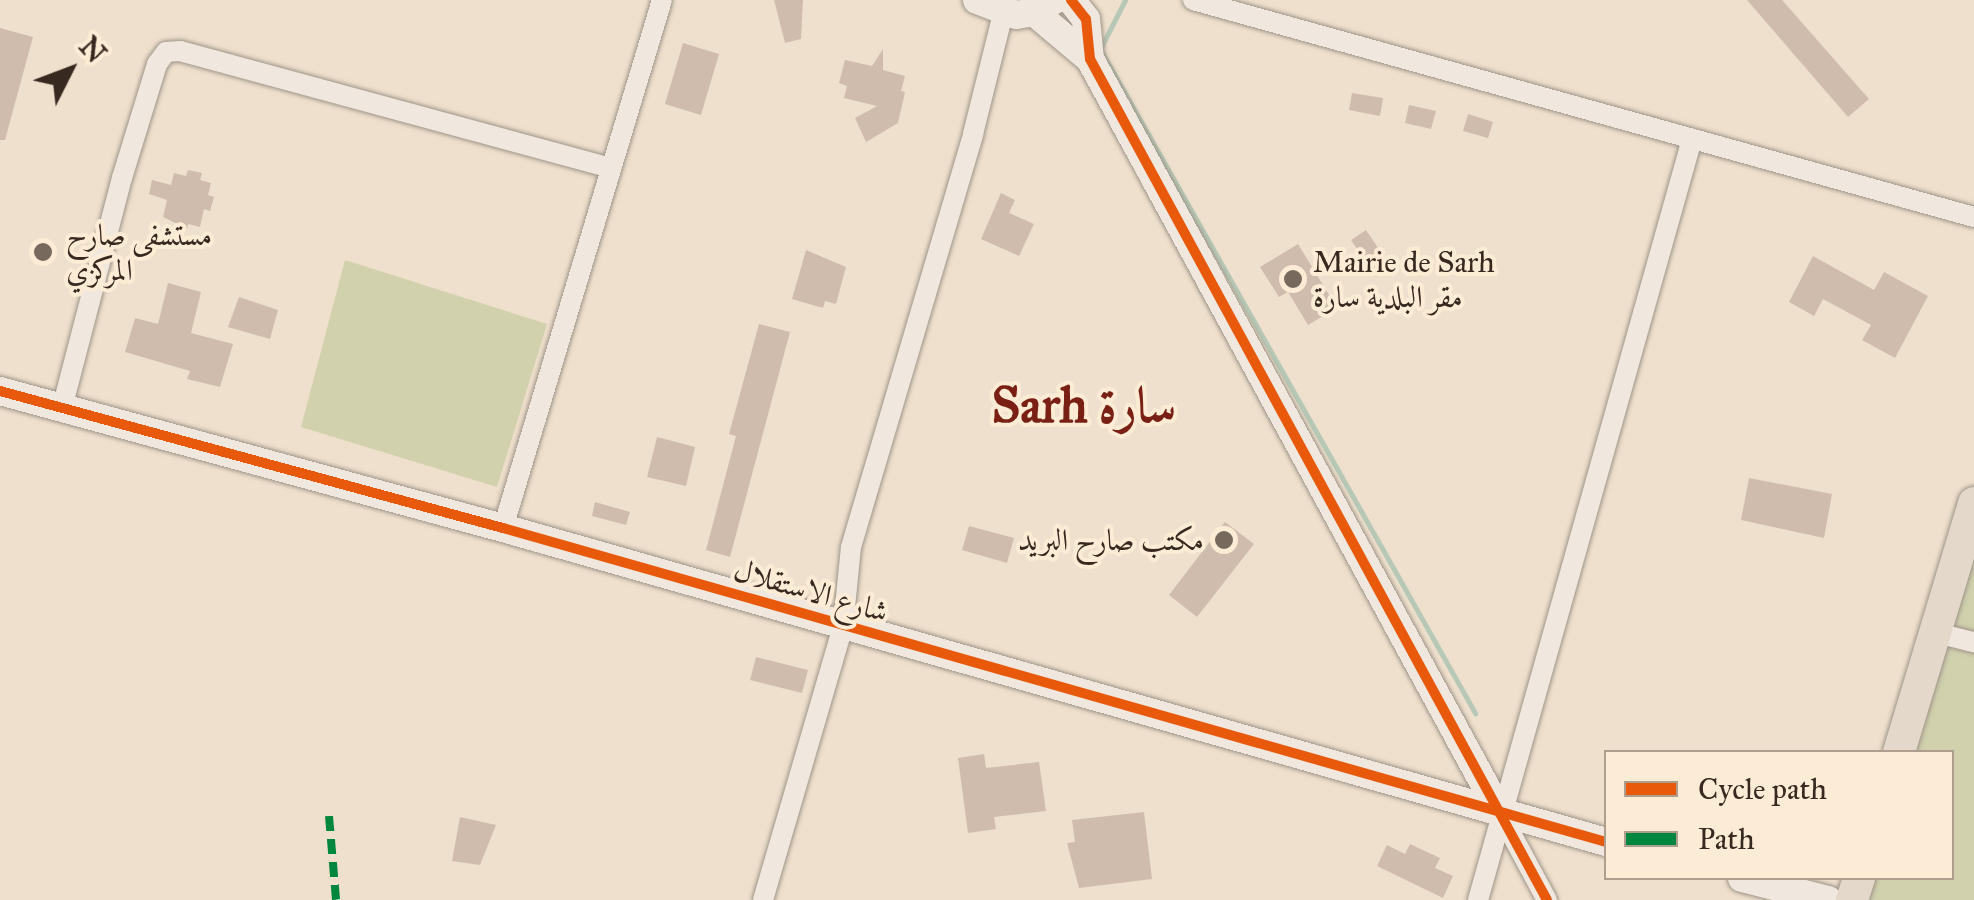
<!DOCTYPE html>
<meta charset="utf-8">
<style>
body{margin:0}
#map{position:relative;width:1974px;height:900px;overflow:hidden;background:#eee0cc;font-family:"IM FELL Great Primer",Amiri,serif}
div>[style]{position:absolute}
.green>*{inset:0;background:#d1d1ae}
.stream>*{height:5px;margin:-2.5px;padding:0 2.5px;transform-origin:2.5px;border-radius:2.5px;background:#b7c9b6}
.building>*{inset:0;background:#d0bcad}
.roads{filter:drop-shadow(0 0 2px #9f9589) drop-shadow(0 0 2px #9f9589)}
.street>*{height:20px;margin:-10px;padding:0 10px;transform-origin:10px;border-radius:10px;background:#f0e8df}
.secondary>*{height:28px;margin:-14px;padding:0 14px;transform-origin:14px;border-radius:14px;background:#f0e8df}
.primary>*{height:32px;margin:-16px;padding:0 16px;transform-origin:16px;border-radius:16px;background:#e3d8c9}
.quiet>*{height:8px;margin-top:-4px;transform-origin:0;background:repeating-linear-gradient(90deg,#00873e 0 15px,transparent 0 23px)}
.cycleway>*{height:10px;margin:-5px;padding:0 5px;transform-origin:5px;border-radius:5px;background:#e8590c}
.dots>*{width:28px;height:28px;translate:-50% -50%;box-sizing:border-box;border:5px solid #fdecd5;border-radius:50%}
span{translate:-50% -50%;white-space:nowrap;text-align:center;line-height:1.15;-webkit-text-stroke:8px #fdecd5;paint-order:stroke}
.poi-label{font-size:30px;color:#372920}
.left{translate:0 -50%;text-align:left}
.right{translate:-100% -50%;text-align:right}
.street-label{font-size:30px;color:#372920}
.town-label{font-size:50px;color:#7a1f14;font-weight:700}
.legend{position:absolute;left:1604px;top:750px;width:350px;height:130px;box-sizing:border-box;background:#fdecd5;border:2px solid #ae9e8d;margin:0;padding:12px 18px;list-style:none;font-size:30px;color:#372920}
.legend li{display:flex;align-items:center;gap:20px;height:50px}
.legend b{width:50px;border:2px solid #ae9e8d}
.north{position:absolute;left:20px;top:20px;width:100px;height:100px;-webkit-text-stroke:8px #fdecd5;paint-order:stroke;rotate:48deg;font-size:28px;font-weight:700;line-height:40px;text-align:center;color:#372920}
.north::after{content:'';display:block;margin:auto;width:35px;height:45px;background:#372920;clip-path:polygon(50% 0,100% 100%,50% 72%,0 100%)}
</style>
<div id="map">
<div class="green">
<div style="clip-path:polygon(345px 260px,547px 324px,497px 487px,301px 427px)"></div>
<div style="clip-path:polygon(1974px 503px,1974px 900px,1852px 900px,1859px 878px,1952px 878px,1952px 752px,1899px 752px)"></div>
</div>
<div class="stream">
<div style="left:1125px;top:0;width:55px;rotate:117deg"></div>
<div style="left:1100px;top:49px;width:763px;rotate:60.54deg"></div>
</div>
<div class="building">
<div style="clip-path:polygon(774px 0,803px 0,801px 39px,785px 43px)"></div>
<div style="clip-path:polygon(1747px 0,1782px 0,1869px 99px,1848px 117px)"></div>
<div style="clip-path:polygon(0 28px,33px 37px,5px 140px,0 140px)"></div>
<div style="clip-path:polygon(683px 43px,719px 54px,701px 115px,665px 104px)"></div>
<div style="clip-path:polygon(883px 49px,883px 70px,905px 76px,901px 91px,905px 92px,898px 123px,866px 142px,855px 118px,877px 106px,844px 98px,847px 86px,839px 83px,845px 60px,872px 66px)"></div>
<div style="clip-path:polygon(1352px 93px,1383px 98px,1380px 116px,1349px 110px)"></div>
<div style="clip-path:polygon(1409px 105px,1436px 111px,1431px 129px,1405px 123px)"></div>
<div style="clip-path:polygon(1468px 114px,1493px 122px,1488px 138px,1463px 131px)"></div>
<div style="clip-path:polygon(188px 170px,202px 173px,200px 180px,211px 183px,208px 195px,214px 197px,210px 211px,204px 209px,200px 227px,188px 224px,187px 229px,163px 217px,167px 200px,149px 194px,152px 180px,171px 185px,174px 173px,186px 176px)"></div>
<div style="clip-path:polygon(1001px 193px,1015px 200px,1009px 213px,1034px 224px,1019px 256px,981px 239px)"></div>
<div style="clip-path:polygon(1366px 230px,1391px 267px,1376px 277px,1351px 240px)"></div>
<div style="clip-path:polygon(1298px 244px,1337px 308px,1308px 325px,1288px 292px,1279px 297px,1260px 267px)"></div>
<div style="clip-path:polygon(806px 250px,846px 267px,836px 304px,825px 301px,823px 308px,792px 299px)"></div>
<div style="clip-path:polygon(1813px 256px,1874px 290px,1884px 272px,1928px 296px,1895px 358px,1862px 340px,1871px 325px,1823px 299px,1814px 316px,1789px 302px)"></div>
<div style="clip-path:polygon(168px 283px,201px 292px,191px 333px,233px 344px,220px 387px,187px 379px,190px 371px,125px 352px,135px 318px,158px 324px)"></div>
<div style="clip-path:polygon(239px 297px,278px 310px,270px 339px,228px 327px)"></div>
<div style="clip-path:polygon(759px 324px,790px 332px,730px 557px,706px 550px,736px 436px,729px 434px)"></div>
<div style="clip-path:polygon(657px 437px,695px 447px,686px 486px,647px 477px)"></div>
<div style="clip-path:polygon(1749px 478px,1832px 494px,1824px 538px,1741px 520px)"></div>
<div style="clip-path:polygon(595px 502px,630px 512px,626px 525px,592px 516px)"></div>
<div style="clip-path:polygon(1225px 522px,1254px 544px,1197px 617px,1169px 595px)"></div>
<div style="clip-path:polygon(969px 526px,1014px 538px,1007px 563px,962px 550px)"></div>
<div style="clip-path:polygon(756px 657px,808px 670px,802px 693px,750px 680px)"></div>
<div style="clip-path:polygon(984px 754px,986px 768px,1039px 762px,1046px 811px,994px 817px,996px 829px,968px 833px,958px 758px)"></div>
<div style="clip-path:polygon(1144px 812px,1152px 879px,1079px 888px,1067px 843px,1075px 842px,1072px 820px)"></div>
<div style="clip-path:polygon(460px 817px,496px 825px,480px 865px,452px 861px)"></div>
<div style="clip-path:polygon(1410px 844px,1440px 858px,1435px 868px,1453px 876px,1443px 898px,1377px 866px,1387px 845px,1405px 854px)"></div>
</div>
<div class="roads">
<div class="street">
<div style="left:1193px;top:0;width:811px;rotate:15.53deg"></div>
<div style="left:62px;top:408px;width:238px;rotate:-75.4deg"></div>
<div style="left:122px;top:178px;width:119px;rotate:-72.9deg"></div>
<div style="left:157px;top:64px;width:15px;rotate:-53deg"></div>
<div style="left:166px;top:52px;width:14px;rotate:-4deg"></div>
<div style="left:180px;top:51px;width:447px;rotate:15.2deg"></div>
<div style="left:503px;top:528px;width:551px;rotate:-73.24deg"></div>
<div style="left:1937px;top:633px;width:38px;rotate:14deg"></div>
<div style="left:1499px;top:811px;width:101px;rotate:61.7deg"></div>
<div style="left:763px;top:900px;width:284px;rotate:-73.7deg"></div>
<div style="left:843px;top:627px;width:80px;rotate:-84.3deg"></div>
<div style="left:851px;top:547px;width:431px;rotate:-73.5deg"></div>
<div style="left:973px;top:134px;width:124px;rotate:-76deg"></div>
<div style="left:1478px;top:900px;width:791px;rotate:-74.29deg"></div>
</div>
<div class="secondary">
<div style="left:977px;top:0;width:42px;rotate:21deg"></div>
<div style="left:1016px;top:15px;width:18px;rotate:-9deg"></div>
<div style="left:1034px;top:12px;width:24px;rotate:-30deg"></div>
<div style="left:1071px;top:0;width:24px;rotate:52deg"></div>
<div style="left:1086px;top:19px;width:40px;rotate:84.3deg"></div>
<div style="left:1090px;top:59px;width:856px;rotate:61.46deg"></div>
<div style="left:1034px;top:12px;width:73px;rotate:40deg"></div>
<div style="left:0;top:391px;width:521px;rotate:15.24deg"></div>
<div style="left:503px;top:528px;width:1147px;rotate:15.89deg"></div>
<div style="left:1742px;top:878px;width:89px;rotate:14.3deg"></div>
</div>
<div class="primary">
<div style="left:1899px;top:752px;width:260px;rotate:-73.2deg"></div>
<div style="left:1852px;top:900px;width:23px;rotate:-72deg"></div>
</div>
</div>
<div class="quiet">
<div style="left:329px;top:816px;width:84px;rotate:85.2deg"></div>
</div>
<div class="cycleway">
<div style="left:1071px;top:0;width:24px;rotate:52deg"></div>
<div style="left:1086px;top:19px;width:40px;rotate:84.3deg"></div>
<div style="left:1090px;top:59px;width:957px;rotate:61.48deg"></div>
<div style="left:0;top:391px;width:521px;rotate:15.24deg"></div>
<div style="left:503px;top:528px;width:1147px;rotate:15.89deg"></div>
</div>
<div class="dots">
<div style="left:43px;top:252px;background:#77695c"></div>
<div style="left:1293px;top:279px;background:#77695c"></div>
<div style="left:1224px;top:540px;background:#77695c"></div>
</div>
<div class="poi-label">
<span class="left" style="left:66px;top:252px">مستشفى صارح<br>المركزي</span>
<span class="left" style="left:1313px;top:279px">Mairie de Sarh<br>مقر البلدية سارة</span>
<span class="right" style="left:1204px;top:540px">مكتب صارح البريد</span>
</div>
<div class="street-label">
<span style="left:811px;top:591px;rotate:16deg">شارع الاستقلال</span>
</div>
<div class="town-label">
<span style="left:1084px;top:406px">Sarh سارة</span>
</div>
<ul class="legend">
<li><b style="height:12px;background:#e8590c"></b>Cycle path</li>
<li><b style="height:12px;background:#00873e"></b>Path</li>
</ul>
<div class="north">N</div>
</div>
